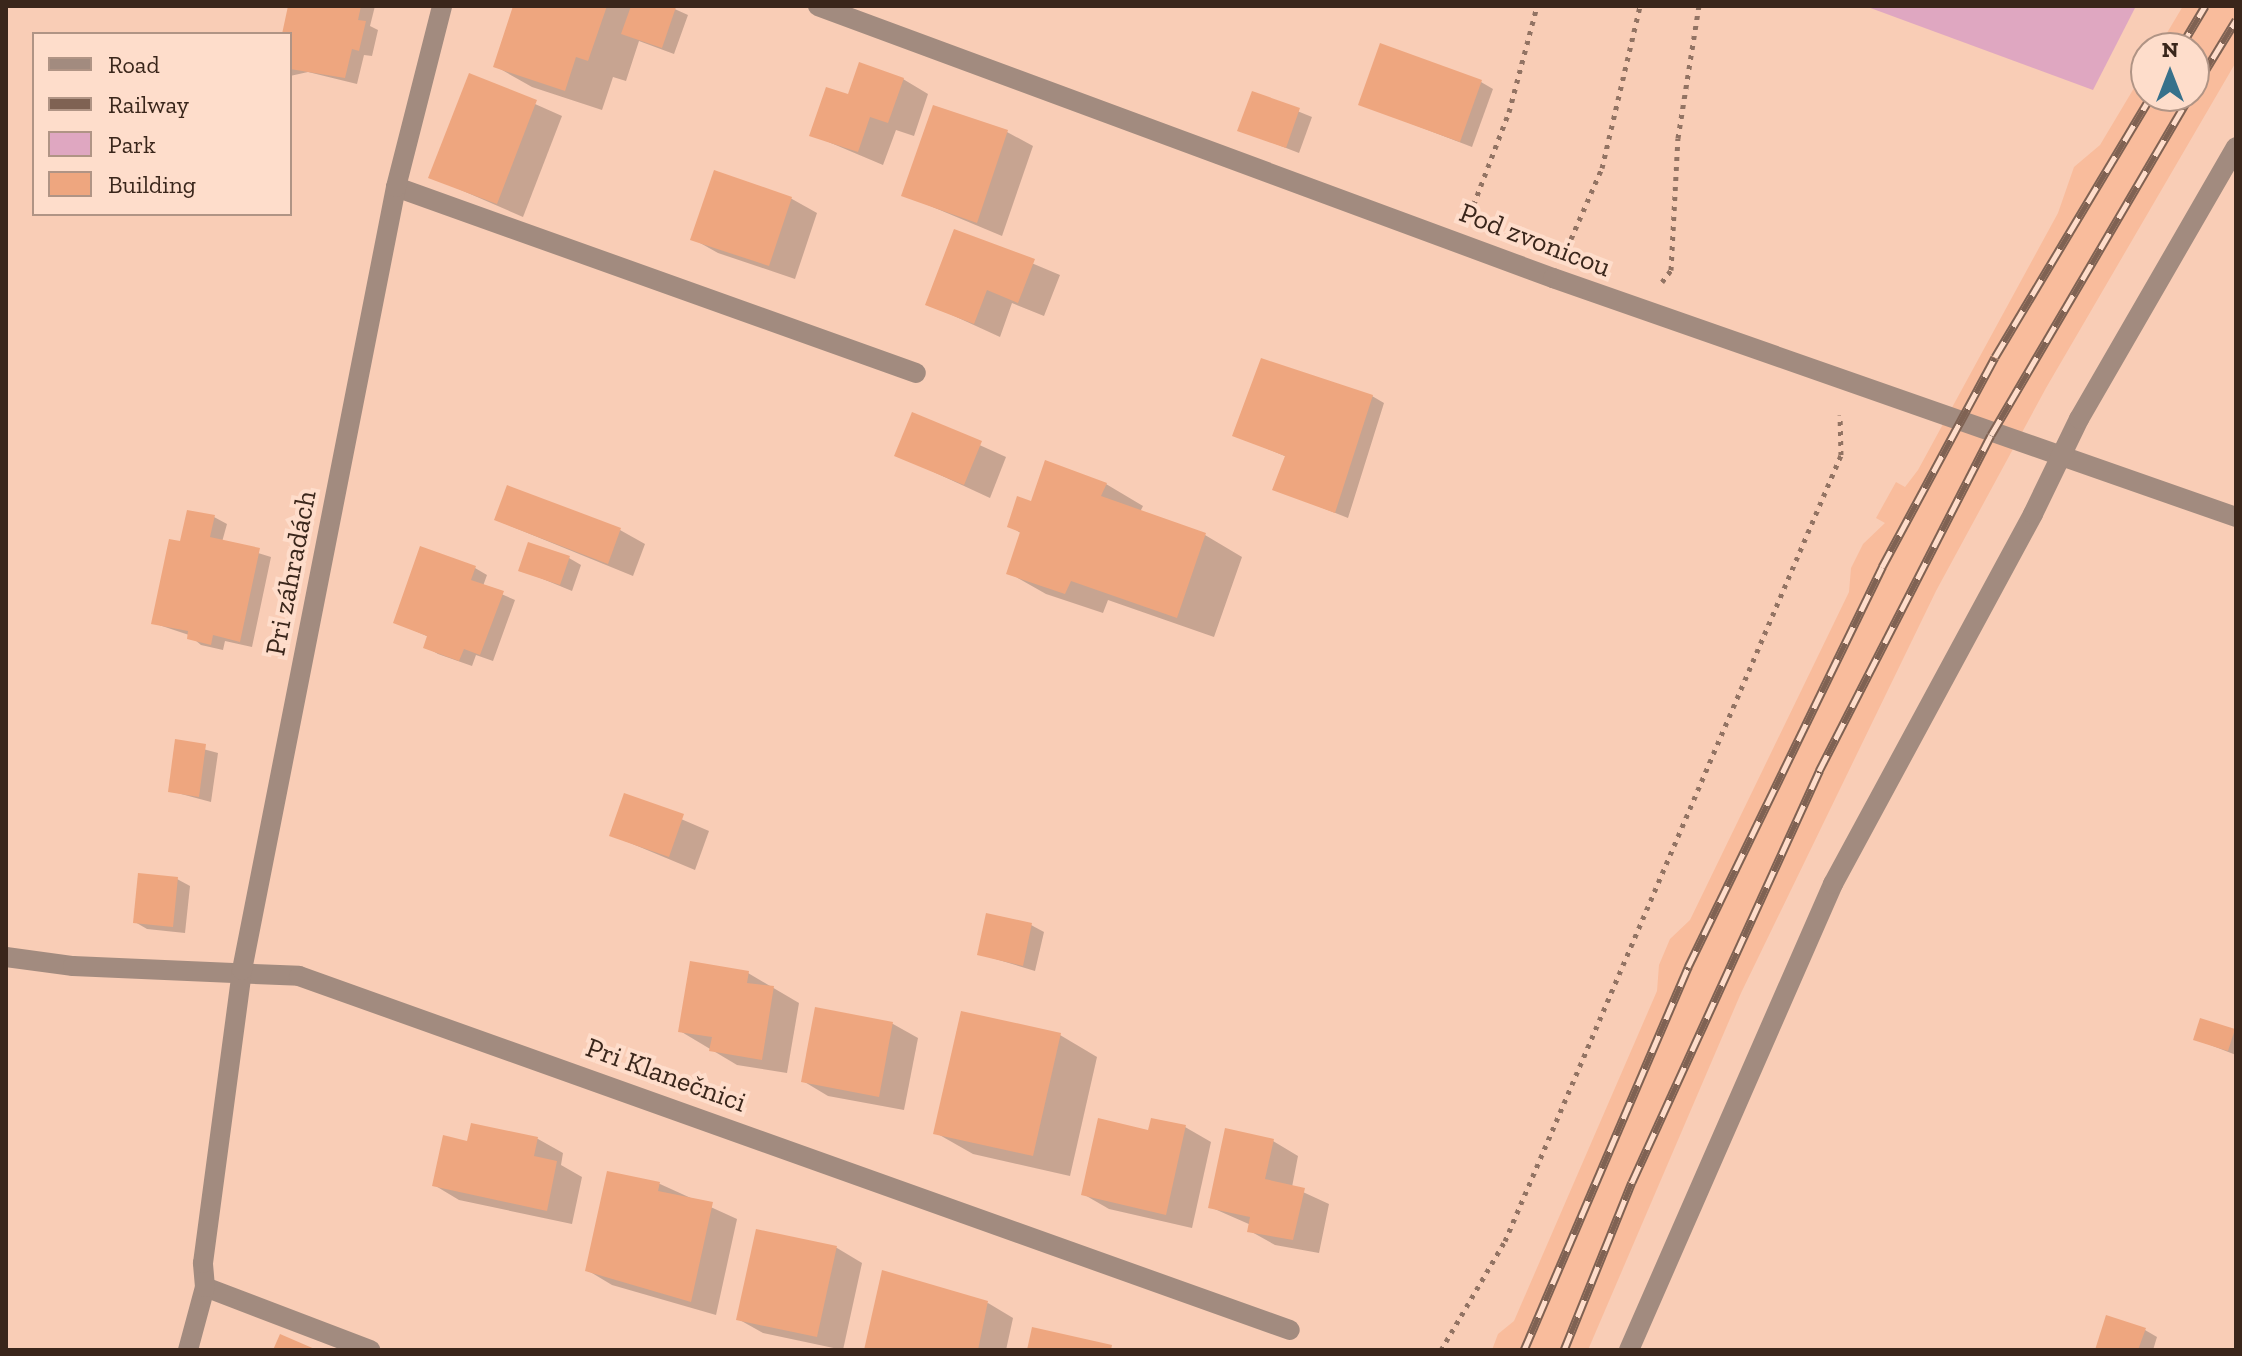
<!DOCTYPE html>
<meta charset="utf-8">
<style>
body{margin:0}
#map{position:relative;width:2242px;height:1356px;overflow:hidden;background:#f9cdb6;font-family:"Zilla Slab",serif}
div>[style]{position:absolute}
.built>*{inset:0;background:#f9bc9c}
.green>*{inset:0;background:#dfa7c1}
.shadow>*{inset:0;background:#0003}
.building>*{inset:0;background:#eea67f}
.path>*{height:5px;margin-top:-2.5px;transform-origin:0;background:repeating-linear-gradient(90deg,#927363 0 4px,transparent 0 10px)}
.minor>*{height:20px;margin:-10px;padding:0 10px;transform-origin:10px;border-radius:10px;background:#a28b7f}
.rail>*{height:9px;margin-top:-4.5px;transform-origin:0;background:repeating-linear-gradient(90deg,#feddcb 0 18px,#7f6253 0 36px);box-sizing:border-box;border-block:2px solid #7f6253}
span{translate:-50% -50%;white-space:nowrap;text-align:center;line-height:1.15;-webkit-text-stroke:8px #feddcb;paint-order:stroke}
.street-label{font-size:28px;color:#3a261b}
.frame{position:absolute;inset:0;border:8px solid #3a261b;pointer-events:none}
.legend{position:absolute;left:32px;top:32px;width:260px;height:184px;box-sizing:border-box;background:#feddcb;border:2px solid #b09485;margin:0;padding:10px 14px;list-style:none;font-size:24px;color:#3a261b}
.legend li{display:flex;align-items:center;gap:16px;height:40px}
.legend b{width:40px;border:2px solid #b09485}
.north{position:absolute;left:2130px;top:32px;width:80px;height:80px;box-sizing:border-box;background:#feddcb;border:2px solid #b09485;border-radius:50%;rotate:0deg;font-size:22px;font-weight:700;line-height:32px;text-align:center;color:#3a261b}
.north::after{content:'';display:block;margin:auto;width:28px;height:36px;background:#38718b;clip-path:polygon(50% 0,100% 100%,50% 72%,0 100%)}
</style>
<div id="map">
<div class="built">
<div style="clip-path:polygon(2183px 6px,2236px 6px,2236px 62px,2046px 388px,1936px 591px,1741px 993px,1588px 1350px,1492px 1350px,1498px 1334px,1514px 1321px,1657px 991px,1659px 965px,1670px 939px,1690px 920px,1849px 592px,1851px 568px,1863px 544px,1885px 523px,1876px 518px,1896px 482px,1905px 487px,1918px 470px,2058px 213px,2074px 167px,2100px 145px,2146px 68px,2146px 96px,2194px 96px,2194px 48px,2158px 48px)"></div>
</div>
<div class="green">
<div style="clip-path:polygon(1865px 6px,2136px 6px,2093px 90px)"></div>
</div>
<div class="shadow">
<div style="clip-path:polygon(291px 6px,375px 6px,370px 26px,378px 30px,372px 56px,364px 55px,357px 84px,308px 72px,290px 76px,290px 34px,284px 34px)"></div>
<div style="clip-path:polygon(515px 6px,668px 6px,688px 15px,674px 54px,639px 41px,626px 81px,613px 77px,602px 110px,532px 87px,495px 66px)"></div>
<div style="clip-path:polygon(470px 75px,562px 116px,523px 217px,431px 177px)"></div>
<div style="clip-path:polygon(903px 79px,928px 94px,914px 136px,896px 130px,883px 165px,812px 135px,849px 97px)"></div>
<div style="clip-path:polygon(1481px 82px,1493px 89px,1472px 147px,1360px 104px)"></div>
<div style="clip-path:polygon(1253px 93px,1312px 117px,1299px 153px,1240px 130px)"></div>
<div style="clip-path:polygon(934px 107px,1007px 132px,1033px 146px,1002px 236px,904px 195px)"></div>
<div style="clip-path:polygon(715px 173px,792px 199px,817px 213px,795px 279px,718px 253px,693px 239px)"></div>
<div style="clip-path:polygon(955px 231px,1060px 275px,1044px 316px,1012px 303px,1000px 337px,928px 304px)"></div>
<div style="clip-path:polygon(1372px 396px,1384px 403px,1348px 518px,1275px 489px,1287px 457px,1235px 435px)"></div>
<div style="clip-path:polygon(913px 415px,1006px 457px,990px 498px,897px 455px)"></div>
<div style="clip-path:polygon(1106px 484px,1143px 506px,1140px 512px,1205px 535px,1242px 557px,1214px 637px,1108px 600px,1103px 613px,1046px 594px,1009px 573px,1022px 534px,1010px 526px,1032px 504px)"></div>
<div style="clip-path:polygon(214px 517px,227px 524px,222px 542px,271px 557px,252px 647px,225px 641px,223px 650px,201px 645px,189px 635px,153px 623px,182px 544px)"></div>
<div style="clip-path:polygon(496px 520px,620px 530px,645px 544px,633px 576px)"></div>
<div style="clip-path:polygon(569px 558px,581px 565px,572px 591px,521px 570px)"></div>
<div style="clip-path:polygon(475px 568px,487px 575px,483px 586px,515px 600px,493px 661px,476px 655px,472px 666px,438px 654px,426px 647px,429px 637px,395px 622px)"></div>
<div style="clip-path:polygon(177px 742px,218px 753px,211px 802px,170px 791px)"></div>
<div style="clip-path:polygon(625px 795px,709px 831px,695px 870px,611px 835px)"></div>
<div style="clip-path:polygon(177px 879px,190px 886px,185px 933px,147px 929px,135px 922px)"></div>
<div style="clip-path:polygon(1031px 925px,1044px 932px,1035px 971px,979px 954px)"></div>
<div style="clip-path:polygon(748px 973px,799px 1003px,787px 1073px,737px 1065px,680px 1031px)"></div>
<div style="clip-path:polygon(817px 1010px,893px 1024px,918px 1038px,904px 1110px,828px 1096px,803px 1081px)"></div>
<div style="clip-path:polygon(2234px 1031px,2236px 1055px,2195px 1039px)"></div>
<div style="clip-path:polygon(1060px 1035px,1097px 1057px,1070px 1176px,973px 1154px,936px 1133px)"></div>
<div style="clip-path:polygon(473px 1125px,538px 1139px,563px 1153px,561px 1165px,582px 1177px,572px 1224px,459px 1200px,434px 1185px,469px 1143px)"></div>
<div style="clip-path:polygon(1185px 1127px,1211px 1142px,1192px 1228px,1109px 1209px,1083px 1194px)"></div>
<div style="clip-path:polygon(1273px 1141px,1298px 1156px,1292px 1187px,1329px 1204px,1319px 1253px,1275px 1245px,1250px 1231px,1251px 1225px,1210px 1207px)"></div>
<div style="clip-path:polygon(608px 1173px,660px 1184px,737px 1219px,716px 1315px,612px 1285px,587px 1270px)"></div>
<div style="clip-path:polygon(757px 1231px,837px 1248px,862px 1263px,843px 1350px,763px 1333px,738px 1319px)"></div>
<div style="clip-path:polygon(988px 1303px,1013px 1318px,1006px 1350px,866px 1350px)"></div>
<div style="clip-path:polygon(2145px 1330px,2157px 1337px,2153px 1350px,2097px 1350px)"></div>
</div>
<div class="building">
<div style="clip-path:polygon(288px 6px,361px 6px,358px 20px,366px 21px,359px 51px,352px 49px,345px 78px,290px 69px,290px 34px,282px 34px)"></div>
<div style="clip-path:polygon(513px 6px,607px 6px,588px 61px,576px 57px,565px 91px,493px 67px)"></div>
<div style="clip-path:polygon(631px 6px,676px 7px,662px 48px,621px 34px)"></div>
<div style="clip-path:polygon(1380px 43px,1482px 80px,1460px 142px,1358px 105px)"></div>
<div style="clip-path:polygon(859px 62px,904px 78px,888px 123px,870px 117px,858px 152px,809px 136px,826px 87px,848px 94px)"></div>
<div style="clip-path:polygon(469px 73px,537px 100px,497px 204px,428px 178px)"></div>
<div style="clip-path:polygon(1252px 91px,1300px 108px,1286px 148px,1237px 131px)"></div>
<div style="clip-path:polygon(933px 105px,1008px 130px,977px 223px,901px 196px)"></div>
<div style="clip-path:polygon(714px 170px,792px 197px,769px 266px,690px 240px)"></div>
<div style="clip-path:polygon(954px 229px,1035px 259px,1018px 303px,987px 290px,974px 324px,925px 305px)"></div>
<div style="clip-path:polygon(1261px 358px,1373px 395px,1335px 513px,1272px 490px,1285px 456px,1232px 436px)"></div>
<div style="clip-path:polygon(912px 412px,982px 441px,964px 485px,894px 456px)"></div>
<div style="clip-path:polygon(1045px 460px,1107px 483px,1101px 496px,1206px 533px,1177px 618px,1071px 581px,1065px 594px,1006px 574px,1020px 532px,1007px 527px,1017px 496px,1031px 501px)"></div>
<div style="clip-path:polygon(507px 485px,621px 528px,608px 564px,494px 520px)"></div>
<div style="clip-path:polygon(187px 510px,215px 515px,210px 537px,260px 548px,240px 642px,213px 635px,211px 645px,187px 639px,188px 631px,151px 624px,169px 539px,180px 541px)"></div>
<div style="clip-path:polygon(528px 542px,570px 556px,560px 585px,518px 571px)"></div>
<div style="clip-path:polygon(420px 546px,476px 566px,471px 580px,504px 591px,480px 655px,464px 649px,459px 661px,423px 648px,427px 636px,393px 623px)"></div>
<div style="clip-path:polygon(175px 739px,206px 744px,199px 797px,168px 792px)"></div>
<div style="clip-path:polygon(624px 793px,684px 814px,669px 857px,609px 836px)"></div>
<div style="clip-path:polygon(138px 873px,178px 877px,173px 927px,133px 923px)"></div>
<div style="clip-path:polygon(986px 913px,1032px 923px,1023px 966px,977px 955px)"></div>
<div style="clip-path:polygon(690px 961px,749px 971px,747px 983px,774px 986px,762px 1060px,709px 1051px,712px 1037px,678px 1032px)"></div>
<div style="clip-path:polygon(815px 1007px,893px 1022px,879px 1097px,801px 1082px)"></div>
<div style="clip-path:polygon(961px 1011px,1061px 1033px,1033px 1156px,933px 1134px)"></div>
<div style="clip-path:polygon(2200px 1018px,2235px 1029px,2228px 1051px,2193px 1040px)"></div>
<div style="clip-path:polygon(1098px 1118px,1148px 1130px,1151px 1118px,1186px 1125px,1166px 1215px,1081px 1195px)"></div>
<div style="clip-path:polygon(471px 1123px,538px 1137px,534px 1156px,557px 1161px,547px 1211px,432px 1186px,443px 1135px,467px 1141px)"></div>
<div style="clip-path:polygon(1225px 1128px,1274px 1139px,1265px 1179px,1305px 1188px,1293px 1240px,1247px 1232px,1250px 1217px,1208px 1208px)"></div>
<div style="clip-path:polygon(607px 1171px,660px 1182px,658px 1191px,713px 1202px,691px 1302px,585px 1271px)"></div>
<div style="clip-path:polygon(756px 1229px,837px 1246px,817px 1337px,736px 1320px)"></div>
<div style="clip-path:polygon(882px 1270px,988px 1301px,978px 1350px,864px 1350px)"></div>
<div style="clip-path:polygon(2106px 1315px,2146px 1328px,2138px 1350px,2095px 1350px)"></div>
<div style="clip-path:polygon(1032px 1327px,1112px 1345px,1111px 1350px,1027px 1350px)"></div>
<div style="clip-path:polygon(280px 1334px,317px 1350px,273px 1350px)"></div>
</div>
<div class="path">
<div style="left:1470px;top:214px;width:109px;rotate:-69.1deg"></div>
<div style="left:1509px;top:112px;width:110px;rotate:-75.2deg"></div>
<div style="left:1567px;top:248px;width:87px;rotate:-66.4deg"></div>
<div style="left:1602px;top:168px;width:166px;rotate:-76.8deg"></div>
<div style="left:1662px;top:282px;width:15px;rotate:-53deg"></div>
<div style="left:1671px;top:270px;width:132px;rotate:-87deg"></div>
<div style="left:1678px;top:138px;width:134px;rotate:-81deg"></div>
<div style="left:1441px;top:1350px;width:126px;rotate:-59.6deg"></div>
<div style="left:1505px;top:1241px;width:855px;rotate:-66.85deg"></div>
<div style="left:1841px;top:455px;width:40px;rotate:-91.4deg"></div>
</div>
<div class="minor">
<div style="left:818px;top:6px;width:784px;rotate:20.31deg"></div>
<div style="left:1553px;top:278px;width:724px;rotate:19.29deg"></div>
<div style="left:396px;top:187px;width:552px;rotate:19.68deg"></div>
<div style="left:6px;top:957px;width:68px;rotate:7.7deg"></div>
<div style="left:73px;top:966px;width:226px;rotate:2.5deg"></div>
<div style="left:299px;top:976px;width:1052px;rotate:19.66deg"></div>
<div style="left:205px;top:1287px;width:177px;rotate:20.9deg"></div>
<div style="left:188px;top:1350px;width:65px;rotate:-74.9deg"></div>
<div style="left:205px;top:1287px;width:24px;rotate:-95deg"></div>
<div style="left:203px;top:1263px;width:296px;rotate:-82.4deg"></div>
<div style="left:242px;top:970px;width:798px;rotate:-78.87deg"></div>
<div style="left:396px;top:187px;width:187px;rotate:-75.7deg"></div>
<div style="left:1629px;top:1350px;width:509px;rotate:-66.36deg"></div>
<div style="left:1833px;top:884px;width:421px;rotate:-61.6deg"></div>
<div style="left:2033px;top:514px;width:106px;rotate:-64.2deg"></div>
<div style="left:2079px;top:419px;width:314px;rotate:-60deg"></div>
</div>
<div class="rail">
<div style="left:2180px;top:48px;width:49px;rotate:-59.2deg"></div>
<div style="left:2194px;top:89px;width:81px;rotate:-58.7deg"></div>
<div style="left:1524px;top:1350px;width:417px;rotate:-66.8deg"></div>
<div style="left:1688px;top:967px;width:445px;rotate:-64.1deg"></div>
<div style="left:1882px;top:567px;width:238px;rotate:-61.7deg"></div>
<div style="left:1995px;top:357px;width:304px;rotate:-59.1deg"></div>
<div style="left:1564px;top:1350px;width:181px;rotate:-68deg"></div>
<div style="left:1632px;top:1182px;width:452px;rotate:-65.5deg"></div>
<div style="left:1819px;top:771px;width:377px;rotate:-62.9deg"></div>
<div style="left:1991px;top:435px;width:393px;rotate:-59.6deg"></div>
</div>
<div class="street-label">
<span style="left:1535px;top:240px;rotate:21deg">Pod zvonicou</span>
<span style="left:291px;top:573px;rotate:-79deg">Pri záhradách</span>
<span style="left:666px;top:1075px;rotate:20deg">Pri Klanečnici</span>
</div>
<div class="frame"></div>
<ul class="legend">
<li><b style="height:10px;background:#a28b7f"></b>Road</li>
<li><b style="height:10px;background:#7f6253"></b>Railway</li>
<li><b style="height:22px;background:#dfa7c1"></b>Park</li>
<li><b style="height:22px;background:#eea67f"></b>Building</li>
</ul>
<div class="north">N</div>
</div>
